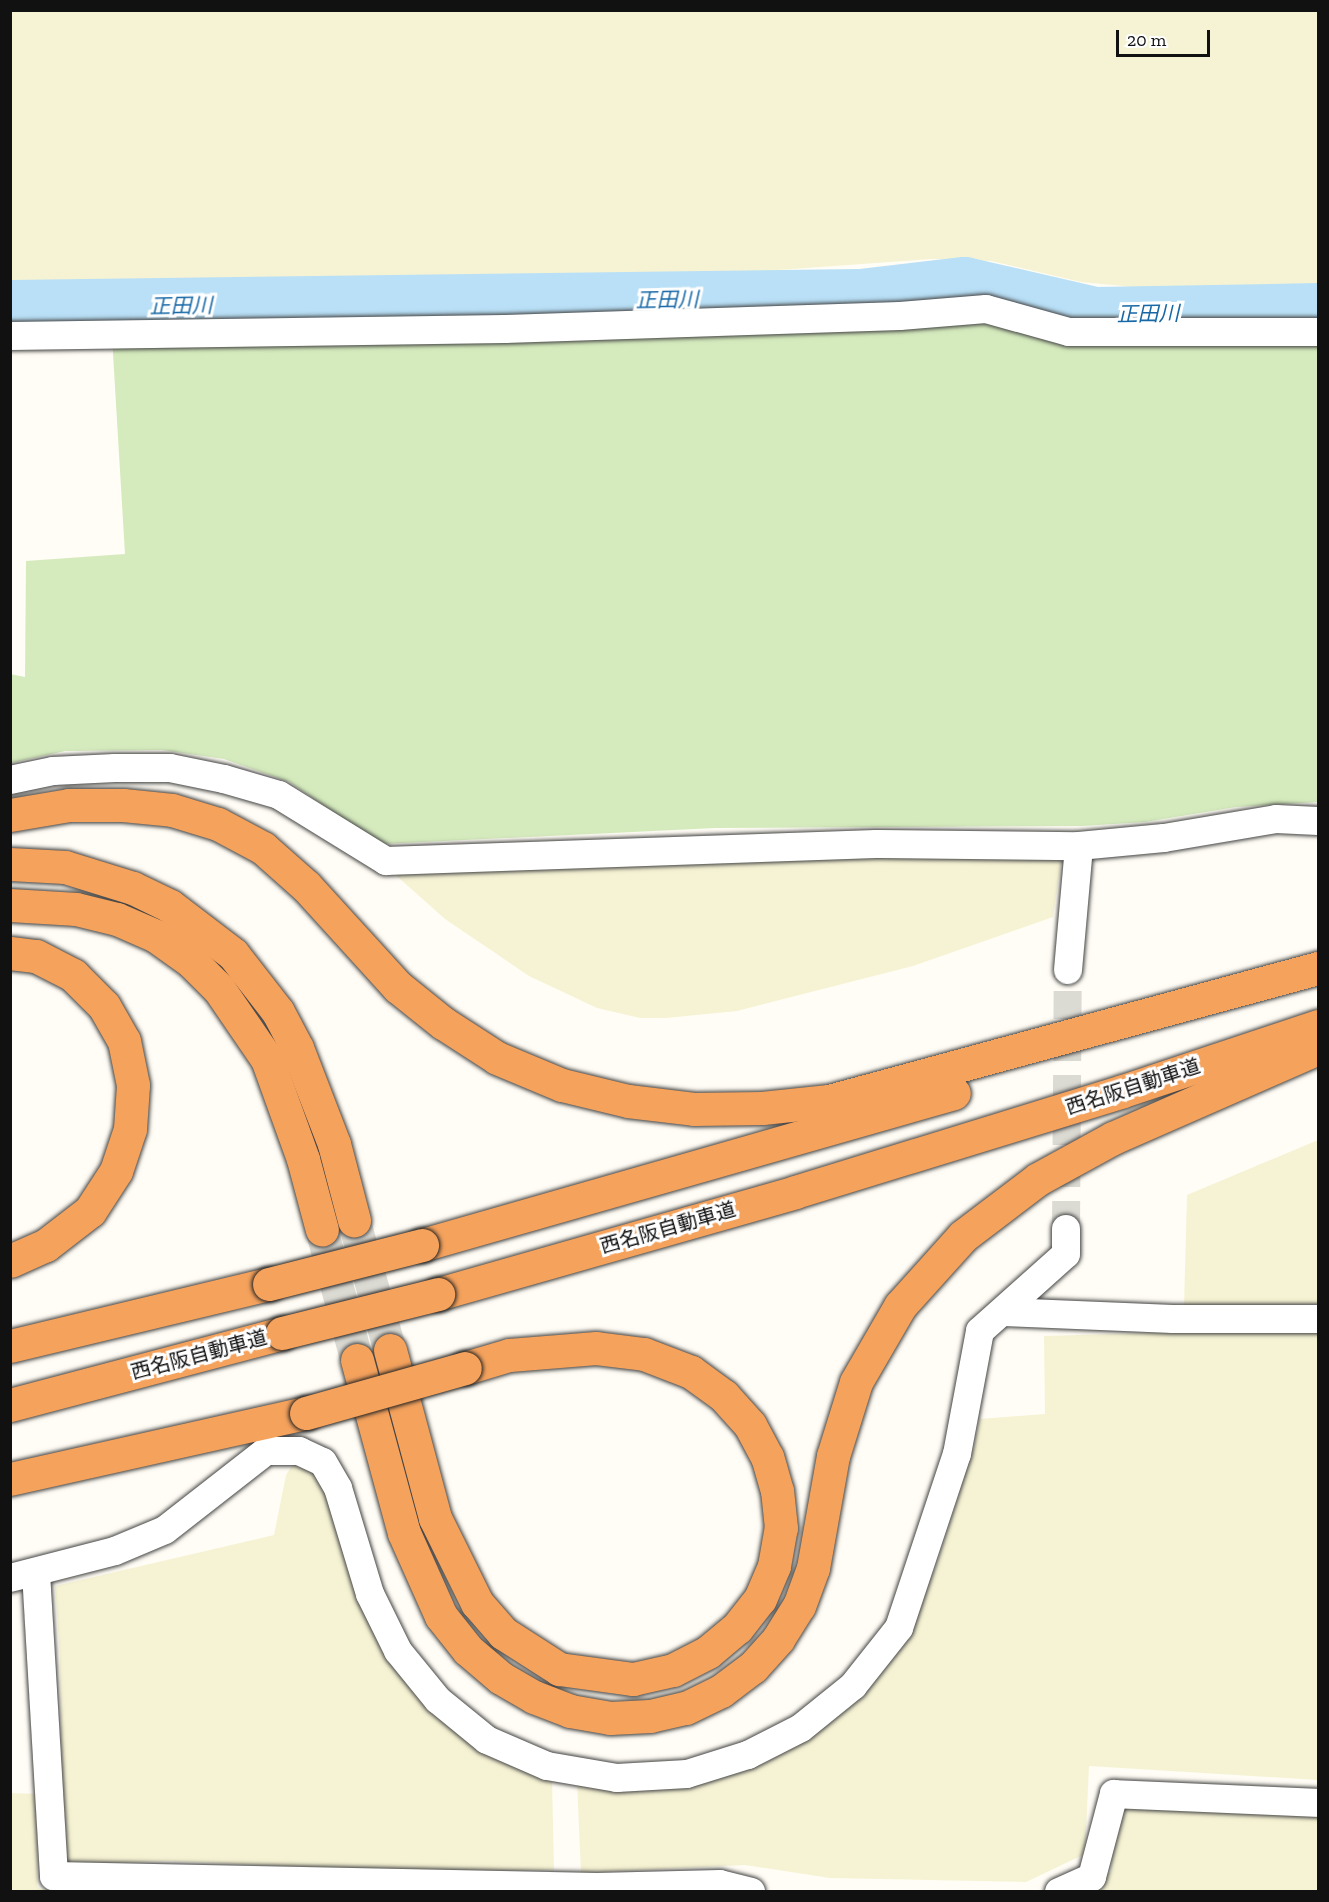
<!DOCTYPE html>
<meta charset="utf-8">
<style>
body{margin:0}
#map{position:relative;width:1329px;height:1902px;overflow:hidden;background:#fffdf5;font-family:"Zilla Slab","Noto Sans JP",serif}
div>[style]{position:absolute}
.farmland>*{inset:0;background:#f6f3d4}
.green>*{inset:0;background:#d5ebbd}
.river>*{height:57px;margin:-28.5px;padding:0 28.5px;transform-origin:28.5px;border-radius:28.5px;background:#b9e0f7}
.minor-tunnel>*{height:28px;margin-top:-14px;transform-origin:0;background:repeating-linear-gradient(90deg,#dbdad3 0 28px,transparent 0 42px)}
.motorway-tunnel>*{height:33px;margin-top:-16.5px;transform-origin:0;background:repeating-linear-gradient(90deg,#dbdad3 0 33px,transparent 0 49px)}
.roads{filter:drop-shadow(0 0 2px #444) drop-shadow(0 0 2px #444)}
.minor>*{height:28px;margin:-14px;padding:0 14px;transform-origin:14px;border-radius:14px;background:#fff}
.motorway>*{height:33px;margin:-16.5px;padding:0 16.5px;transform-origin:16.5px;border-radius:16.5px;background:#f5a25d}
.bridges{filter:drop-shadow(0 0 2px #222) drop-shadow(0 0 2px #222)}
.motorway-bridge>*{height:33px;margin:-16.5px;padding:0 16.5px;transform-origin:16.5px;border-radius:16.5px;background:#f5a25d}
span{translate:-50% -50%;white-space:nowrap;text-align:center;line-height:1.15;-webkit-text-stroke:6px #fff;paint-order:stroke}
.street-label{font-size:20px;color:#111}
.water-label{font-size:21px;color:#1768a6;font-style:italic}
.frame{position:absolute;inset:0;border:12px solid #111;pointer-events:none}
.scale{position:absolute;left:1116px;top:30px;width:94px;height:27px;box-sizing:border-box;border:3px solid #111;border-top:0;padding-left:8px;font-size:18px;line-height:21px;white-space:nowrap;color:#111;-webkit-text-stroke:4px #fff;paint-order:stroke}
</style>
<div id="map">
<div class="farmland">
<div style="clip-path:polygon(10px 11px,1318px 11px,1318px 288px,1133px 287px,1081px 282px,991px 261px,931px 259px,765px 271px,48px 282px,42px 296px,11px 297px)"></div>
<div style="clip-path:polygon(1063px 850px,1053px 917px,913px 966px,737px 1011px,666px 1018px,640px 1018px,597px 1008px,529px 976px,445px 919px,390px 870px)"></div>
<div style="clip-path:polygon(1318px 1140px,1318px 1304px,1184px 1307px,1187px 1195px)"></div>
<div style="clip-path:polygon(1318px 1328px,1318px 1780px,1089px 1766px,1085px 1854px,1026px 1882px,830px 1878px,745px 1865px,581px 1873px,577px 1781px,623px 1785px,812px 1734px,893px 1660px,936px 1567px,975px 1443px,979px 1419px,1045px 1414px,1044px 1336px)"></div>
<div style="clip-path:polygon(293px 1464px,320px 1475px,373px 1632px,552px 1778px,554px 1870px,419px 1872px,168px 1861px,62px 1865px,60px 1655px,55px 1586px,274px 1535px,286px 1475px)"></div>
<div style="clip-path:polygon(11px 1793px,37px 1794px,37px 1886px,40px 1889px,161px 1882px,359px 1892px,11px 1892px)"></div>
<div style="clip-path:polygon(1117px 1794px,1318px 1807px,1318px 1891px,1071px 1892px,1111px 1872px)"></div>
</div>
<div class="green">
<div style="clip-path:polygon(930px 315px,1318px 344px,1318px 802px,1236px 807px,1145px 822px,1082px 826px,715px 828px,381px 844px,289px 782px,224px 759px,162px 750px,65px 751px,11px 763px,10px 674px,25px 677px,26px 561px,125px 554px,112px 337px)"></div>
</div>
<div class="river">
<div style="left:10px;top:308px;width:850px;rotate:-0.74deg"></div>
<div style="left:860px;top:297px;width:105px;rotate:-6.6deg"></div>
<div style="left:964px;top:285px;width:134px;rotate:12.9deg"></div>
<div style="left:1095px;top:315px;width:223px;rotate:-1deg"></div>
</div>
<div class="minor-tunnel">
<div style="left:1066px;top:1229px;width:259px;rotate:-89.6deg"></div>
</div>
<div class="motorway-tunnel">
<div style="left:354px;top:1220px;width:135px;rotate:74.5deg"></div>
<div style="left:322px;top:1230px;width:135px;rotate:74.9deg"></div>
</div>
<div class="roads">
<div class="minor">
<div style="left:10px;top:336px;width:495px;rotate:-0.8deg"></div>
<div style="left:505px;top:329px;width:395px;rotate:-1.9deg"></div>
<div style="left:900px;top:316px;width:86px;rotate:-4.7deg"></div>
<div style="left:986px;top:309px;width:86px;rotate:15.5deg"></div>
<div style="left:1069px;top:332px;width:249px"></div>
<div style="left:10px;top:780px;width:44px;rotate:-11.8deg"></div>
<div style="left:53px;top:771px;width:62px;rotate:-2.8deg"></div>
<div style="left:115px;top:768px;width:55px"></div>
<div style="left:170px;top:768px;width:55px;rotate:11.5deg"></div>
<div style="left:224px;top:779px;width:57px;rotate:16.2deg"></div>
<div style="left:279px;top:795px;width:126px;rotate:31.7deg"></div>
<div style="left:386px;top:861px;width:490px;rotate:-2deg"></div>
<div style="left:876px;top:844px;width:203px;rotate:0.6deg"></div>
<div style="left:1079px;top:846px;width:85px;rotate:-5.4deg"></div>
<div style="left:1164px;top:838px;width:114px;rotate:-9.6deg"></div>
<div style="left:1276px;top:819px;width:42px;rotate:2.7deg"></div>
<div style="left:1068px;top:970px;width:124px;rotate:-84.9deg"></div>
<div style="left:1004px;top:1312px;width:169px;rotate:2.4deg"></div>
<div style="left:1173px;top:1319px;width:145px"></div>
<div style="left:36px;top:1573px;width:304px;rotate:86.6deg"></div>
<div style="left:54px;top:1876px;width:543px;rotate:1.16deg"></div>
<div style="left:597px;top:1887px;width:123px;rotate:-1.4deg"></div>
<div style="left:720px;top:1884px;width:32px;rotate:14deg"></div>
<div style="left:10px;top:1578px;width:108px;rotate:-14.4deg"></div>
<div style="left:115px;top:1551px;width:54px;rotate:-22.8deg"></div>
<div style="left:165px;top:1530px;width:128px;rotate:-38deg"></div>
<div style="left:266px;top:1451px;width:33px"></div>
<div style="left:299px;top:1451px;width:26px;rotate:25deg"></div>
<div style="left:323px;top:1462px;width:30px;rotate:60deg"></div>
<div style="left:338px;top:1488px;width:111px;rotate:73.2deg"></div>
<div style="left:370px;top:1594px;width:64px;rotate:63.8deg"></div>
<div style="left:398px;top:1651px;width:63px;rotate:50.8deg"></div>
<div style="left:438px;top:1700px;width:63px;rotate:39.2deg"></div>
<div style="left:487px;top:1740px;width:65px;rotate:23.4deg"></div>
<div style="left:547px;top:1766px;width:71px;rotate:9.7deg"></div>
<div style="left:617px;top:1778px;width:70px;rotate:-3.3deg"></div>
<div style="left:687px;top:1774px;width:64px;rotate:-17.3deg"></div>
<div style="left:748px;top:1755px;width:59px;rotate:-27deg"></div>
<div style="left:801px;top:1728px;width:67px;rotate:-38.9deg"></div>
<div style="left:853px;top:1686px;width:74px;rotate:-51.6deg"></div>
<div style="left:899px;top:1628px;width:183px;rotate:-71.6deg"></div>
<div style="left:957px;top:1454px;width:125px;rotate:-79.4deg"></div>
<div style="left:980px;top:1331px;width:115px;rotate:-41.8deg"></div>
<div style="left:1066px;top:1254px;width:25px;rotate:-90deg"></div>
<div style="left:1059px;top:1892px;width:36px;rotate:-24deg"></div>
<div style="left:1092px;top:1877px;width:86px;rotate:-75.2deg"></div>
<div style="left:1114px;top:1794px;width:204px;rotate:2.5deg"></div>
</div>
<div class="motorway">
<div style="left:10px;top:815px;width:60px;rotate:-9.6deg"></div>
<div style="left:69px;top:805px;width:54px"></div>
<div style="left:123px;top:805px;width:49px;rotate:5.8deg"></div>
<div style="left:172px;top:810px;width:48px;rotate:16.9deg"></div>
<div style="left:218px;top:824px;width:51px;rotate:28.1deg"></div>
<div style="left:263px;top:848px;width:57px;rotate:41.5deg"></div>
<div style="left:306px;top:886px;width:137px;rotate:47.7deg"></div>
<div style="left:398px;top:987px;width:58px;rotate:38.7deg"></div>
<div style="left:443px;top:1023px;width:64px;rotate:32.9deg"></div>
<div style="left:497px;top:1058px;width:70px;rotate:22.6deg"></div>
<div style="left:562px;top:1085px;width:68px;rotate:13.6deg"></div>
<div style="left:628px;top:1101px;width:66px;rotate:6.9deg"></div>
<div style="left:694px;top:1109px;width:68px;rotate:-0.8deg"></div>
<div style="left:762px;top:1108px;width:67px;rotate:-6deg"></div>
<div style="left:829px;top:1101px;width:507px;rotate:-15.22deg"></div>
<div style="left:10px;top:864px;width:55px;rotate:3.1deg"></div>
<div style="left:65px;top:867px;width:71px;rotate:17.2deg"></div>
<div style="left:133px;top:888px;width:41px;rotate:25.9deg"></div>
<div style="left:170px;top:906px;width:79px;rotate:37.3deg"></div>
<div style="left:233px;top:954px;width:73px;rotate:52.2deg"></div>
<div style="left:278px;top:1012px;width:41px;rotate:62.2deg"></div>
<div style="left:297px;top:1048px;width:103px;rotate:68.9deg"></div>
<div style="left:334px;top:1144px;width:79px;rotate:75.3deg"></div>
<div style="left:10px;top:905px;width:66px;rotate:3.5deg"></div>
<div style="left:76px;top:909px;width:42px;rotate:13.7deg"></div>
<div style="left:117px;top:919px;width:43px;rotate:23.6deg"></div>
<div style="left:156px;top:936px;width:43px;rotate:35.5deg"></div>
<div style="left:191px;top:961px;width:40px;rotate:45deg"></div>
<div style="left:219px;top:989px;width:85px;rotate:55.6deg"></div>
<div style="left:267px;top:1059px;width:106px;rotate:70.2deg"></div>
<div style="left:303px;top:1159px;width:73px;rotate:75deg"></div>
<div style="left:10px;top:953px;width:26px;rotate:7deg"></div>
<div style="left:36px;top:956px;width:42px;rotate:27.2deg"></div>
<div style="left:73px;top:975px;width:44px;rotate:45deg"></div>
<div style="left:104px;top:1006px;width:40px;rotate:60.3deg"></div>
<div style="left:124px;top:1041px;width:45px;rotate:78.4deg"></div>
<div style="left:133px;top:1085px;width:44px;rotate:93.9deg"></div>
<div style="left:130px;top:1129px;width:44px;rotate:108.4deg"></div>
<div style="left:116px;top:1171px;width:48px;rotate:123deg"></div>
<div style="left:90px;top:1211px;width:56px;rotate:142.3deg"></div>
<div style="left:46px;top:1245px;width:39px;rotate:156deg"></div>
<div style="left:422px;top:1245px;width:553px;rotate:-15.95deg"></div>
<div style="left:438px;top:1294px;width:371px;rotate:-15.9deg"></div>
<div style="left:795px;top:1192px;width:343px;rotate:-17.1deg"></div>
<div style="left:1123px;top:1091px;width:206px;rotate:-18.4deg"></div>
<div style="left:10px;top:1346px;width:266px;rotate:-13.5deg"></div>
<div style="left:390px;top:1350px;width:174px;rotate:75deg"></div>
<div style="left:435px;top:1518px;width:95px;rotate:63.7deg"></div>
<div style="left:477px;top:1603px;width:40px;rotate:49deg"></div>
<div style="left:503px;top:1633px;width:67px;rotate:32.7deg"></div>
<div style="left:559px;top:1669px;width:75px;rotate:7.7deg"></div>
<div style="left:633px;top:1679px;width:41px;rotate:-12.7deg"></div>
<div style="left:673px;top:1670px;width:39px;rotate:-27deg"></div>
<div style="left:708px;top:1652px;width:38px;rotate:-40deg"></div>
<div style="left:737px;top:1628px;width:37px;rotate:-52deg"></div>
<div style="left:760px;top:1599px;width:36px;rotate:-67deg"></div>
<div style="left:774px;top:1566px;width:39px;rotate:-80deg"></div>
<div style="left:781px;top:1528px;width:37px;rotate:-96deg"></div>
<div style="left:777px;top:1491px;width:35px;rotate:-106deg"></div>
<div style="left:767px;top:1457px;width:36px;rotate:-118deg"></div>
<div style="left:750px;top:1425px;width:39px;rotate:-132deg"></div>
<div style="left:724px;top:1396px;width:41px;rotate:-144deg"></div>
<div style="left:691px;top:1372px;width:50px;rotate:-159deg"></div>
<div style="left:644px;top:1354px;width:48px;rotate:-172.9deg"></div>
<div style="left:596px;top:1348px;width:87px;rotate:175.4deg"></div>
<div style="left:509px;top:1355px;width:46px;rotate:163.5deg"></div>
<div style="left:357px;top:1360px;width:179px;rotate:74.8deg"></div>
<div style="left:404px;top:1533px;width:91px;rotate:66deg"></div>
<div style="left:441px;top:1616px;width:43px;rotate:51.5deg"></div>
<div style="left:468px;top:1650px;width:43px;rotate:40.3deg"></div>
<div style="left:501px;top:1678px;width:38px;rotate:30deg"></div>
<div style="left:534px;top:1697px;width:39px;rotate:21deg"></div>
<div style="left:570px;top:1711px;width:41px;rotate:9.9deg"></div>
<div style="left:610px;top:1718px;width:40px;rotate:-2.9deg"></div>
<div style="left:650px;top:1716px;width:37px;rotate:-13deg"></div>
<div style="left:686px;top:1708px;width:39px;rotate:-26deg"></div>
<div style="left:721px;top:1691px;width:40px;rotate:-37deg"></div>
<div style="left:753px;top:1667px;width:38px;rotate:-48deg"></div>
<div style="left:778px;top:1639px;width:39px;rotate:-58deg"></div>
<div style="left:799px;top:1606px;width:40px;rotate:-69.8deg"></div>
<div style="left:813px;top:1568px;width:114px;rotate:-79.9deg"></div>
<div style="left:833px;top:1456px;width:77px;rotate:-72.7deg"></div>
<div style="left:856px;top:1382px;width:88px;rotate:-59.9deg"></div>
<div style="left:900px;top:1306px;width:94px;rotate:-48deg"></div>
<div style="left:963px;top:1236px;width:94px;rotate:-37.2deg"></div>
<div style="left:1038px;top:1179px;width:85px;rotate:-28.7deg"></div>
<div style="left:1113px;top:1138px;width:224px;rotate:-23.7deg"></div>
<div style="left:10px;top:1405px;width:281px;rotate:-14.8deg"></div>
<div style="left:10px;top:1479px;width:303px;rotate:-12.6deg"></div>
</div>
</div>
<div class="bridges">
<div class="motorway-bridge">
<div style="left:269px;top:1284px;width:158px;rotate:-14.3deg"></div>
<div style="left:282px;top:1333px;width:161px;rotate:-14deg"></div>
<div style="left:306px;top:1413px;width:165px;rotate:-15.8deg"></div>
</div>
</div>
<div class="street-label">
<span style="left:1133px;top:1087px;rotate:-18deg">西名阪自動車道</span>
<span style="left:668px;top:1228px;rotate:-16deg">西名阪自動車道</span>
<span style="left:199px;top:1355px;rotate:-15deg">西名阪自動車道</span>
</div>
<div class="water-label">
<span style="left:667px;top:300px;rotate:-1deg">正田川</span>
<span style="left:181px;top:306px;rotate:-1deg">正田川</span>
<span style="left:1148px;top:314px;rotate:-1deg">正田川</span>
</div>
<div class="frame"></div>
<div class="scale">20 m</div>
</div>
